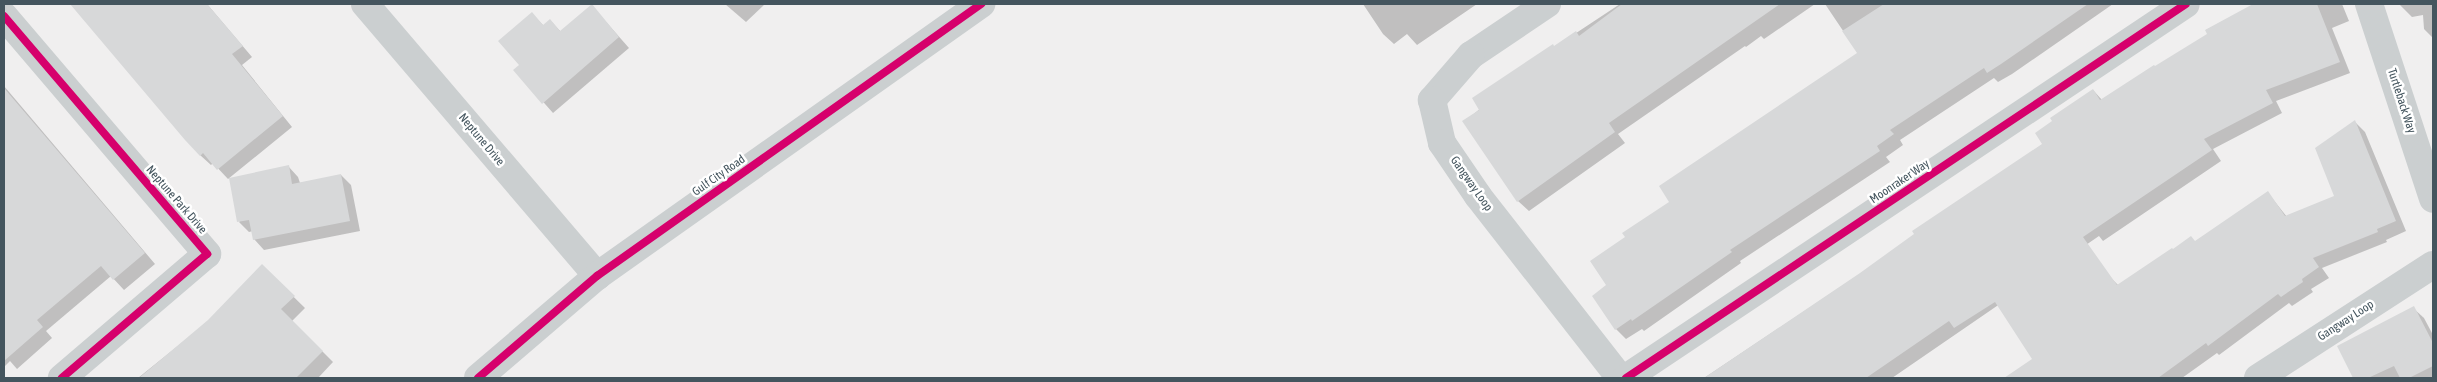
<!DOCTYPE html>
<style>
body{margin:0}
#map{position:relative;width:2437px;height:382px;overflow:hidden;background:#f0efef;font-family:"Asap Condensed",sans-serif}
div>[style]{position:absolute}
.shadow>*{inset:0;background:#0003}
.building>*{inset:0;background:#d7d8d9}
.minor>*{height:28px;margin:-14px;padding:0 14px;transform-origin:14px;border-radius:14px;background:#cbcfd0}
.cycleway>*{height:8px;margin:-4px;padding:0 4px;transform-origin:4px;border-radius:4px;background:#d6006c}
span{translate:-50% -50%;white-space:nowrap;text-align:center;line-height:1.15;-webkit-text-stroke:5px #fff;paint-order:stroke}
.street-label{font-size:12px;color:#44555e}
.frame{position:absolute;inset:0;border:5px solid #44555e;pointer-events:none}
</style>
<div id="map">
<div class="shadow">
<div style="clip-path:polygon(74px 4px,207px 4px,252px 57px,242px 65px,292px 127px,228px 179px,213px 163px,211px 165px,200px 155px)"></div>
<div style="clip-path:polygon(725px 4px,765px 4px,746px 22px)"></div>
<div style="clip-path:polygon(1363px 4px,1477px 4px,1417px 45px,1407px 34px,1394px 44px,1383px 34px)"></div>
<div style="clip-path:polygon(1620px 4px,1815px 4px,1764px 39px,1761px 36px,1746px 47px,1745px 46px,1618px 134px,1625px 143px,1529px 211px,1518px 201px,1464px 122px,1555px 47px)"></div>
<div style="clip-path:polygon(1825px 4px,1911px 4px,1916px 11px,1926px 4px,2113px 4px,2012px 74px,1998px 82px,1994px 78px,1900px 140px,1903px 145px,1886px 157px,1890px 162px,1740px 261px,1741px 263px,1644px 331px,1642px 329px,1626px 339px,1616px 329px,1608px 285px,1627px 237px,1858px 53px)"></div>
<div style="clip-path:polygon(2256px 4px,2342px 4px,2349px 21px,2332px 28px,2350px 73px,2276px 101px,2282px 113px,2213px 149px,2221px 161px,2103px 241px,2099px 236px,1892px 378px,1704px 378px,1860px 274px,2043px 144px,2093px 90px,2102px 100px,2209px 35px,2206px 30px)"></div>
<div style="clip-path:polygon(2399px 4px,2433px 4px,2433px 38px,2424px 29px,2423px 15px,2412px 17px)"></div>
<div style="clip-path:polygon(592px 6px,629px 48px,553px 113px,515px 70px,520px 65px,532px 14px,544px 26px,550px 20px,561px 32px)"></div>
<div style="clip-path:polygon(4px 86px,155px 264px,124px 290px,111px 276px,46px 331px,52px 338px,17px 369px,10px 361px,4px 367px,4px 254px,20px 240px,4px 220px)"></div>
<div style="clip-path:polygon(2355px 122px,2365px 132px,2406px 231px,2386px 240px,2387px 242px,2322px 268px,2329px 278px,2311px 289px,2313px 292px,2292px 306px,2289px 303px,2219px 355px,2217px 353px,2182px 378px,2006px 378px,2034px 359px,2111px 278px,2119px 286px,2173px 251px,2195px 242px,2268px 193px,2287px 217px,2336px 197px)"></div>
<div style="clip-path:polygon(288px 166px,298px 177px,300px 183px,341px 175px,351px 185px,360px 231px,264px 250px,254px 239px,253px 231px,249px 232px,239px 222px)"></div>
<div style="clip-path:polygon(262px 266px,305px 308px,292px 321px,333px 362px,318px 378px,138px 378px,209px 321px)"></div>
<div style="clip-path:polygon(2413px 308px,2424px 318px,2433px 335px,2433px 378px,2354px 378px,2341px 345px)"></div>
</div>
<div class="building">
<div style="clip-path:polygon(70px 4px,207px 4px,243px 46px,232px 54px,283px 116px,217px 170px,203px 153px,200px 156px,185px 140px)"></div>
<div style="clip-path:polygon(592px 4px,619px 37px,542px 104px,513px 70px,519px 65px,498px 41px,532px 12px,543px 25px,550px 19px,560px 31px)"></div>
<div style="clip-path:polygon(1622px 4px,1780px 4px,1609px 123px,1615px 132px,1517px 202px,1462px 121px,1479px 110px,1472px 98px,1553px 44px,1554px 46px,1576px 31px,1579px 36px)"></div>
<div style="clip-path:polygon(1884px 4px,2088px 4px,2001px 64px,1987px 73px,1984px 68px,1890px 130px,1894px 134px,1877px 146px,1880px 151px,1730px 250px,1732px 252px,1632px 321px,1631px 319px,1615px 330px,1592px 296px,1606px 285px,1590px 261px,1625px 237px,1622px 233px,1669px 202px,1659px 186px,1857px 53px,1842px 31px)"></div>
<div style="clip-path:polygon(2253px 4px,2317px 4px,2340px 62px,2266px 90px,2273px 103px,2204px 139px,2212px 150px,2083px 237px,2117px 285px,2172px 248px,2173px 249px,2191px 236px,2195px 241px,2268px 191px,2285px 216px,2334px 196px,2315px 148px,2355px 120px,2396px 221px,2377px 229px,2378px 232px,2313px 258px,2319px 267px,2302px 279px,2303px 282px,2281px 297px,2278px 294px,2208px 346px,2206px 343px,2158px 378px,2004px 378px,2032px 359px,1995px 302px,1954px 328px,1949px 321px,1866px 378px,1704px 378px,1860px 273px,1914px 234px,1912px 231px,2042px 144px,2035px 133px,2052px 121px,2050px 118px,2093px 89px,2100px 100px,2154px 65px,2155px 66px,2207px 34px,2205px 30px)"></div>
<div style="clip-path:polygon(4px 88px,145px 253px,113px 280px,101px 266px,37px 320px,43px 327px,4px 361px)"></div>
<div style="clip-path:polygon(289px 165px,292px 184px,341px 174px,350px 221px,253px 240px,249px 220px,237px 222px,229px 178px)"></div>
<div style="clip-path:polygon(262px 264px,295px 296px,281px 309px,323px 351px,296px 378px,139px 378px,208px 320px)"></div>
<div style="clip-path:polygon(2414px 306px,2433px 343px,2433px 366px,2409px 378px,2400px 378px,2394px 366px,2368px 378px,2353px 378px,2337px 346px)"></div>
</div>
<div class="minor">
<div style="left:365px;top:4px;width:358px;rotate:49.5deg"></div>
<div style="left:1547px;top:4px;width:92px;rotate:146.1deg"></div>
<div style="left:1471px;top:55px;width:60px;rotate:130.9deg"></div>
<div style="left:1432px;top:100px;width:44px;rotate:76.9deg"></div>
<div style="left:1442px;top:143px;width:64px;rotate:55.8deg"></div>
<div style="left:1478px;top:196px;width:231px;rotate:52deg"></div>
<div style="left:2369px;top:4px;width:205px;rotate:71.8deg"></div>
<div style="left:4px;top:16px;width:313px;rotate:49.5deg"></div>
<div style="left:207px;top:254px;width:191px;rotate:139.5deg"></div>
<div style="left:478px;top:378px;width:157px;rotate:-40.6deg"></div>
<div style="left:597px;top:276px;width:471px;rotate:-35.3deg"></div>
<div style="left:1626px;top:378px;width:673px;rotate:-33.74deg"></div>
<div style="left:2258px;top:378px;width:208px;rotate:-32.9deg"></div>
</div>
<div class="cycleway">
<div style="left:4px;top:16px;width:313px;rotate:49.5deg"></div>
<div style="left:207px;top:254px;width:191px;rotate:139.5deg"></div>
<div style="left:478px;top:378px;width:157px;rotate:-40.6deg"></div>
<div style="left:597px;top:276px;width:471px;rotate:-35.3deg"></div>
<div style="left:1626px;top:378px;width:673px;rotate:-33.74deg"></div>
</div>
<div class="street-label">
<span style="left:2401px;top:101px;rotate:72deg">Turtleback Way</span>
<span style="left:481px;top:140px;rotate:50deg">Neptune Drive</span>
<span style="left:719px;top:176px;rotate:-35deg">Gulf City Road</span>
<span style="left:1900px;top:182px;rotate:-34deg">Moonraker Way</span>
<span style="left:1471px;top:184px;rotate:55deg">Gangway Loop</span>
<span style="left:176px;top:200px;rotate:49deg">Neptune Park Drive</span>
<span style="left:2346px;top:321px;rotate:-33deg">Gangway Loop</span>
</div>
<div class="frame"></div>
</div>
